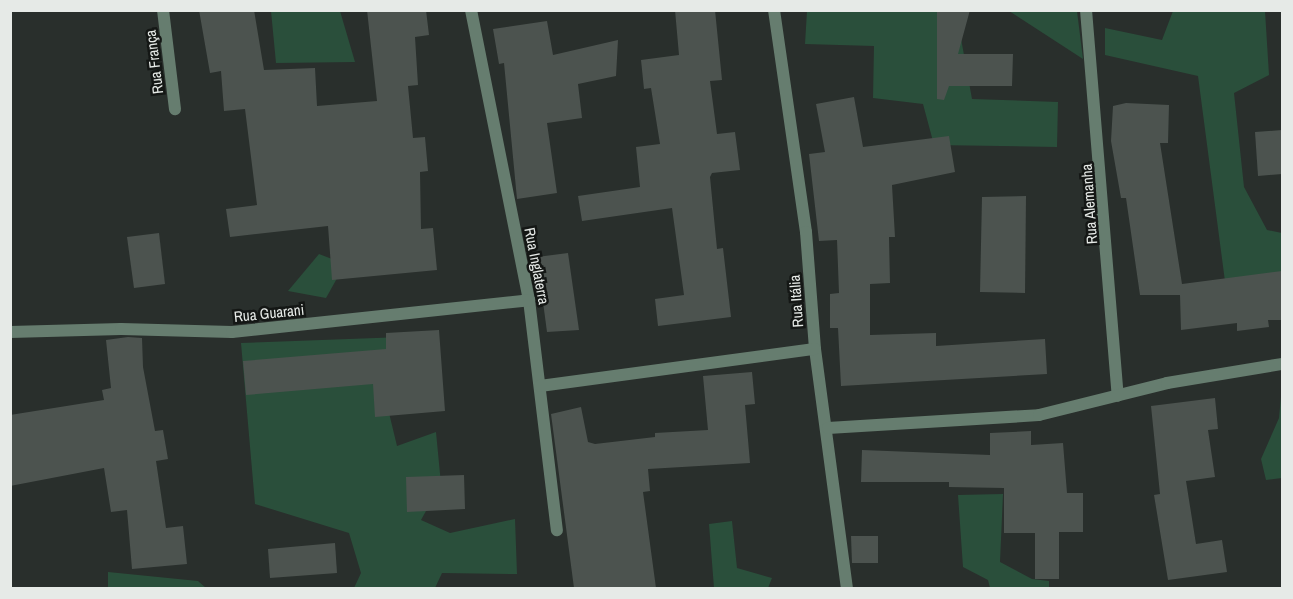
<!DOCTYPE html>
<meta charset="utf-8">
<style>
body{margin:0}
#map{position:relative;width:1293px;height:599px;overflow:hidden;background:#292f2c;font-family:"Archivo Narrow",sans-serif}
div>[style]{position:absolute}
.green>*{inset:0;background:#2a4f3b}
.building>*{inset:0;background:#4c534f}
.street>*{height:12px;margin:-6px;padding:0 6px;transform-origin:6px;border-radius:6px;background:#667d6f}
span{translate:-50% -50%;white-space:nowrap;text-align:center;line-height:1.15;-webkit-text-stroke:5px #141715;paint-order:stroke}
.street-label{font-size:15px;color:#e6eae7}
.frame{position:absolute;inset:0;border:12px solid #e6eae7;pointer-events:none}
</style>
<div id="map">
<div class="green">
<div style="clip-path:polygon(271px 11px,340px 11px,355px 62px,276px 63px)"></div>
<div style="clip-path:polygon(807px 11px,956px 11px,972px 99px,1058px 102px,1057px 147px,934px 145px,923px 104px,873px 98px,874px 46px,805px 44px)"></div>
<div style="clip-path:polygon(1009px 11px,1077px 11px,1083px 59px)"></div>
<div style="clip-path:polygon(1173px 11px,1265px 11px,1269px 75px,1234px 93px,1244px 187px,1267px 230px,1282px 233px,1282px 289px,1226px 289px,1198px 76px,1105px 55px,1105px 28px,1162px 40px)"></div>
<div style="clip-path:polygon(319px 254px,345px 264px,326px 298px,288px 291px)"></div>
<div style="clip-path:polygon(403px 337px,383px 388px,397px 446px,436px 432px,441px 484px,421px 520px,450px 533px,515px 519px,517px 574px,442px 573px,435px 588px,354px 588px,361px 573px,349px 533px,255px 504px,241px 343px)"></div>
<div style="clip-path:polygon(1282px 386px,1282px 478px,1266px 480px,1261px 459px,1279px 418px)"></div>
<div style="clip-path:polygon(1003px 494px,1000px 562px,1032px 579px,1049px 581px,1049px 588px,990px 588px,988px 580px,963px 567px,958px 495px)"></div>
<div style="clip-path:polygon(732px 521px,737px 568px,772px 578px,768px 588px,714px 588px,709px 524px)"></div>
<div style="clip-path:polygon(108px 572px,198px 581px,206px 588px,108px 588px)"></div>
</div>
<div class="building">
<div style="clip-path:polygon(199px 10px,254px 10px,264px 70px,315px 68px,317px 106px,377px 101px,367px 10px,426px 10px,429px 35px,415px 37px,418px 85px,408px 86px,413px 138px,425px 137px,428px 171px,420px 172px,421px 229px,433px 228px,437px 270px,332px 280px,328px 226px,230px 237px,226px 209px,257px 205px,245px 109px,224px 111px,221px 71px,210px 73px)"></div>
<div style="clip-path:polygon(675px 10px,715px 10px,722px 80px,710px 81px,717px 134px,735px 132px,740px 170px,712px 173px,710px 177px,717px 249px,723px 248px,731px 317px,658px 326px,655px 299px,684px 295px,672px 208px,582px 221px,578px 196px,640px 187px,636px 147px,660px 144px,651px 88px,644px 89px,641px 60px,679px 55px)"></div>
<div style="clip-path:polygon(937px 10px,970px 10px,958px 54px,1013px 54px,1012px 86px,949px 86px,944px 100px,937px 99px)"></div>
<div style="clip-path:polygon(547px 21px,553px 55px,618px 40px,616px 76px,578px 84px,582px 118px,547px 123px,557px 193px,517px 199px,504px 63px,499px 64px,493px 29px)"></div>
<div style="clip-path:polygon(854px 97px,863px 147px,949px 136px,955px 172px,892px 185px,895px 237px,889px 237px,890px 283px,870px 284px,870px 335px,936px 333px,936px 346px,1045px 339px,1047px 374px,841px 386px,838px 328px,830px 328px,830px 294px,839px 293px,837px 240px,819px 241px,809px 154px,825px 152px,816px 104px)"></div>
<div style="clip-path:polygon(1126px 103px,1169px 105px,1168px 143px,1160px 143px,1182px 284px,1282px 271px,1282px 320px,1268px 320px,1269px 327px,1237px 331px,1237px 323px,1181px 330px,1180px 295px,1140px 295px,1126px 198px,1121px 198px,1111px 141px,1113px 106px)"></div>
<div style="clip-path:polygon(1282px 130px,1282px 174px,1258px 176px,1255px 132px)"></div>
<div style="clip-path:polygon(1026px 196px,1025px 293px,980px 292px,982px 197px)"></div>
<div style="clip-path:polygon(159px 233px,165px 284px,134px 288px,127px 237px)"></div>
<div style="clip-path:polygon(568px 253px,579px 330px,547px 332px,537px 257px)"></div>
<div style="clip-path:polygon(439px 330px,445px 411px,375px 417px,373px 384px,246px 395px,243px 361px,386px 349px,386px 333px)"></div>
<div style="clip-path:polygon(128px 337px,142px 338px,143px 367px,155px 431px,163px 430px,168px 459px,156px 461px,166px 528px,183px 526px,187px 564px,132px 569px,127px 510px,111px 512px,104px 468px,10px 486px,10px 415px,104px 400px,102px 390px,111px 388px,106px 340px)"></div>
<div style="clip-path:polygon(752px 372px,755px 404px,745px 405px,750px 463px,648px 469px,650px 491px,643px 492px,656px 588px,574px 588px,551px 414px,581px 407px,588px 442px,595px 444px,655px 437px,655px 433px,708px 430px,703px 376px)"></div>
<div style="clip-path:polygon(1215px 398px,1218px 429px,1208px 430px,1215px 477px,1186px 481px,1196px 544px,1222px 540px,1227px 572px,1168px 580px,1154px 495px,1160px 494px,1151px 406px)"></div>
<div style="clip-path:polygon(1031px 431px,1031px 445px,1063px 443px,1067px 493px,1083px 493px,1083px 532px,1059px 532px,1059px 579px,1035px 579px,1035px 533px,1004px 533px,1004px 488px,949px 487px,949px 482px,861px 482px,862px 450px,990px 455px,990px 433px)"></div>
<div style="clip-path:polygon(464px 475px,465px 509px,407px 512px,406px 477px)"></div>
<div style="clip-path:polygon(851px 536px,878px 536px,878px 563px,852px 563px)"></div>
<div style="clip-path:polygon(335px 543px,337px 573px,270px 578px,268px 549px)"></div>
</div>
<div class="street">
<div style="left:163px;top:10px;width:100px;rotate:83.1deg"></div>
<div style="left:471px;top:10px;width:296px;rotate:78.7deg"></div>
<div style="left:529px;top:300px;width:232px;rotate:83.1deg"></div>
<div style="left:774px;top:10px;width:224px;rotate:81.8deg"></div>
<div style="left:806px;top:232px;width:117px;rotate:85.6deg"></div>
<div style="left:815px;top:349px;width:241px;rotate:82.4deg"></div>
<div style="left:1086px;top:10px;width:387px;rotate:85.3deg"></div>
<div style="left:10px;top:332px;width:111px;rotate:-1.5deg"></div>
<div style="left:121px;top:329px;width:111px;rotate:1.5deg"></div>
<div style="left:232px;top:332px;width:299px;rotate:-6.1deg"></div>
<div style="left:540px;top:386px;width:277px;rotate:-7.7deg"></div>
<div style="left:828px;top:428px;width:211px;rotate:-3.5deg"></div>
<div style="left:1039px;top:415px;width:132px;rotate:-14deg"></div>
<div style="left:1167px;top:383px;width:117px;rotate:-9.4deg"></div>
</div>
<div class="street-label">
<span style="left:154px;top:62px;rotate:-97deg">Rua França</span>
<span style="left:1089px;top:204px;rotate:-94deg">Rua Alemanha</span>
<span style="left:537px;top:266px;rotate:79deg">Rua Inglaterra</span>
<span style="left:796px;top:301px;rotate:-94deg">Rua Itália</span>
<span style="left:269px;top:313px;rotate:-6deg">Rua Guarani</span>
</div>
<div class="frame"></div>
</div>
